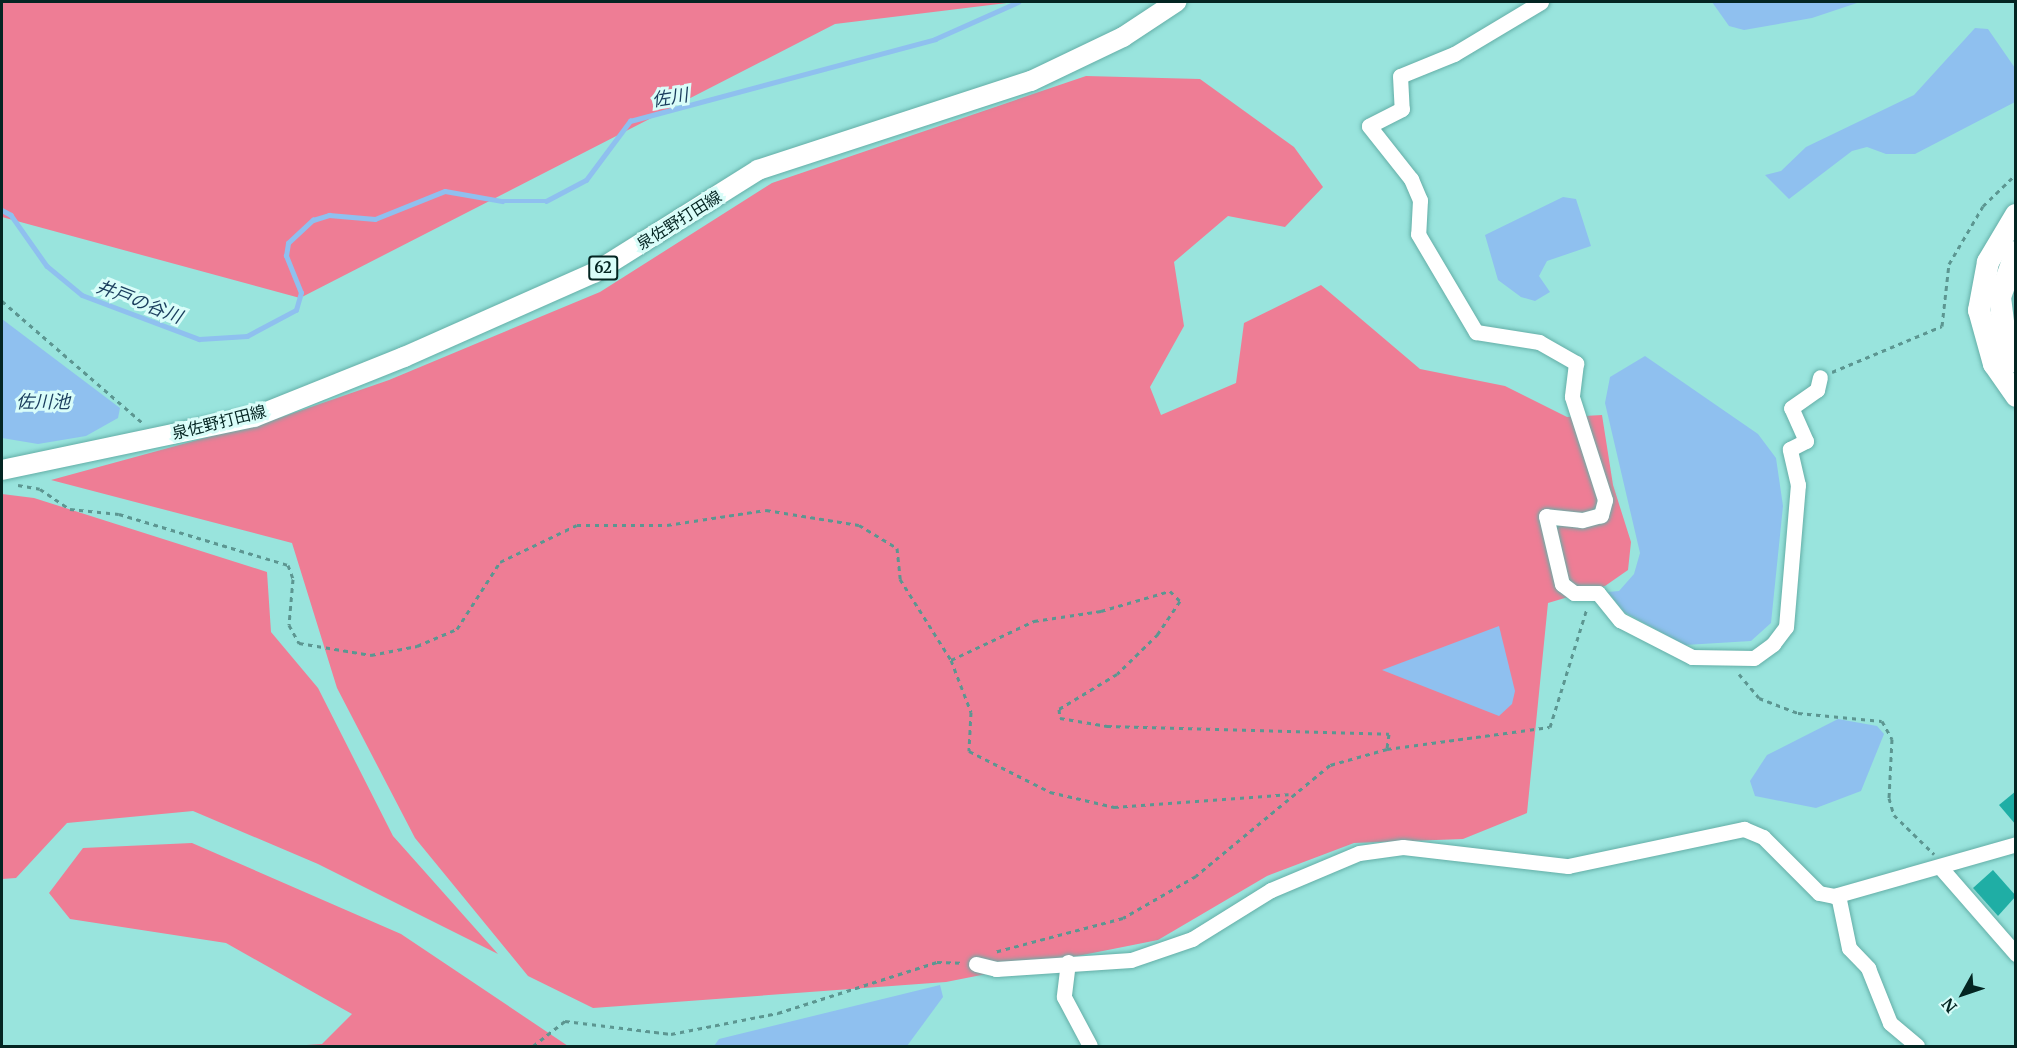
<!DOCTYPE html>
<meta charset="utf-8">
<style>
body{margin:0}
#map{position:relative;width:2017px;height:1048px;overflow:hidden;background:#99e4dd;font-family:Merriweather,"Noto Sans JP",serif}
div>[style]{position:absolute}
.forest>*{inset:0;background:#ee7d95}
.water>*{inset:0;background:#8fc0ef}
.stream>*{height:4.5px;margin:-2.25px;padding:0 2.25px;transform-origin:2.25px;border-radius:2.25px;background:#8fc0ef}
.building>*{inset:0;background:#1faea5}
.path>*{height:3px;margin-top:-1.5px;transform-origin:0;background:repeating-linear-gradient(90deg,#5c9691 0 4.5px,transparent 0 9px)}
.roads{filter:drop-shadow(0 0 2px #64aea7) drop-shadow(0 0 2px #64aea7)}
.minor>*{height:15px;margin:-7.5px;padding:0 7.5px;transform-origin:7.5px;border-radius:7.5px;background:#fff}
.major>*{height:20px;margin:-10px;padding:0 10px;transform-origin:10px;border-radius:10px;background:#fff}
.highway>*{height:22px;margin:-11px;padding:0 11px;transform-origin:11px;border-radius:11px;background:#fff}
span{translate:-50% -50%;white-space:nowrap;text-align:center;line-height:1.15;-webkit-text-stroke:6px #d9fdf9;paint-order:stroke}
.shield-label span{padding:2px 4px;background:#d9fdf9;border:2px solid;border-radius:4px;-webkit-text-stroke-width:0}
.shield-label{font-size:15px;color:#042522;font-weight:700}
.street-label{font-size:16px;color:#042522}
.water-label{font-size:18px;color:#1a3d5d;font-style:italic}
.frame{position:absolute;inset:0;border:3px solid #042522;pointer-events:none}
.north{position:absolute;left:1933px;top:964px;width:60px;height:60px;-webkit-text-stroke:4px #d9fdf9;paint-order:stroke;rotate:230deg;font-size:16px;font-weight:700;line-height:24px;text-align:center;color:#042522}
.north::after{content:'';display:block;margin:auto;width:21px;height:27px;background:#042522;clip-path:polygon(50% 0,100% 100%,50% 72%,0 100%)}
</style>
<div id="map">
<div class="forest">
<div style="clip-path:polygon(2px 2px,1015px 2px,835px 24px,300px 298px,2px 217px)"></div>
<div style="clip-path:polygon(1086px 76px,1200px 79px,1294px 147px,1323px 187px,1285px 227px,1228px 216px,1174px 262px,1184px 326px,1150px 387px,1161px 415px,1236px 383px,1244px 323px,1321px 285px,1420px 369px,1505px 386px,1567px 417px,1602px 415px,1613px 485px,1631px 542px,1628px 570px,1605px 586px,1548px 603px,1527px 813px,1463px 839px,1354px 843px,1267px 876px,1158px 940px,946px 982px,593px 1008px,528px 976px,415px 838px,337px 688px,292px 543px,51px 480px,282px 417px,389px 380px,600px 292px,772px 183px)"></div>
<div style="clip-path:polygon(2px 494px,34px 498px,267px 572px,271px 632px,318px 688px,393px 836px,498px 954px,318px 864px,193px 811px,67px 823px,16px 878px,2px 879px)"></div>
<div style="clip-path:polygon(192px 843px,401px 934px,568px 1046px,291px 1046px,322px 1044px,352px 1014px,226px 943px,70px 919px,49px 893px,83px 848px)"></div>
</div>
<div class="water">
<div style="clip-path:polygon(1712px 2px,1860px 2px,1812px 18px,1744px 30px,1729px 26px)"></div>
<div style="clip-path:polygon(1975px 28px,1988px 29px,2015px 68px,2015px 102px,1915px 154px,1886px 154px,1867px 147px,1852px 151px,1789px 199px,1765px 175px,1781px 171px,1806px 147px,1914px 95px)"></div>
<div style="clip-path:polygon(1563px 197px,1576px 199px,1591px 246px,1547px 261px,1539px 276px,1550px 292px,1535px 301px,1521px 297px,1498px 280px,1485px 235px)"></div>
<div style="clip-path:polygon(2px 319px,120px 408px,118px 418px,86px 436px,38px 444px,2px 438px)"></div>
<div style="clip-path:polygon(1645px 356px,1758px 434px,1776px 458px,1783px 506px,1771px 623px,1751px 641px,1685px 645px,1624px 612px,1608px 592px,1619px 591px,1634px 574px,1640px 553px,1605px 403px,1610px 377px)"></div>
<div style="clip-path:polygon(1499px 626px,1515px 691px,1512px 704px,1499px 716px,1382px 670px)"></div>
<div style="clip-path:polygon(1838px 719px,1877px 726px,1884px 734px,1861px 791px,1816px 808px,1755px 796px,1750px 781px,1767px 755px)"></div>
<div style="clip-path:polygon(940px 985px,943px 997px,907px 1046px,714px 1046px,719px 1039px)"></div>
</div>
<div class="stream">
<div style="left:2px;top:210px;width:10px;rotate:29deg"></div>
<div style="left:11px;top:215px;width:62px;rotate:54.8deg"></div>
<div style="left:47px;top:266px;width:45px;rotate:39.6deg"></div>
<div style="left:82px;top:295px;width:125px;rotate:20.6deg"></div>
<div style="left:199px;top:339px;width:48px;rotate:-3.6deg"></div>
<div style="left:247px;top:336px;width:55px;rotate:-28deg"></div>
<div style="left:296px;top:310px;width:18px;rotate:-74deg"></div>
<div style="left:301px;top:293px;width:40px;rotate:-112deg"></div>
<div style="left:286px;top:256px;width:13px;rotate:-81deg"></div>
<div style="left:288px;top:243px;width:34px;rotate:-43deg"></div>
<div style="left:313px;top:220px;width:17px;rotate:-17deg"></div>
<div style="left:329px;top:215px;width:46px;rotate:5deg"></div>
<div style="left:375px;top:219px;width:75px;rotate:-21.8deg"></div>
<div style="left:445px;top:191px;width:58px;rotate:10deg"></div>
<div style="left:502px;top:201px;width:44px"></div>
<div style="left:546px;top:201px;width:45px;rotate:-27.7deg"></div>
<div style="left:586px;top:180px;width:74px;rotate:-53.3deg"></div>
<div style="left:630px;top:121px;width:316px;rotate:-15deg"></div>
<div style="left:935px;top:39px;width:91px;rotate:-24deg"></div>
</div>
<div class="building">
<div style="clip-path:polygon(2016px 791px,2016px 825px,1999px 805px)"></div>
<div style="clip-path:polygon(1993px 870px,2016px 896px,1998px 916px,1973px 888px)"></div>
</div>
<div class="path">
<div style="left:2px;top:301px;width:186px;rotate:40.9deg"></div>
<div style="left:1832px;top:372px;width:119px;rotate:-22.7deg"></div>
<div style="left:1942px;top:326px;width:62px;rotate:-83.6deg"></div>
<div style="left:1949px;top:264px;width:67px;rotate:-59.6deg"></div>
<div style="left:1983px;top:206px;width:46px;rotate:-44.1deg"></div>
<div style="left:18px;top:485px;width:22px;rotate:10deg"></div>
<div style="left:40px;top:489px;width:36px;rotate:34deg"></div>
<div style="left:70px;top:509px;width:49px;rotate:5.8deg"></div>
<div style="left:119px;top:514px;width:177px;rotate:16.8deg"></div>
<div style="left:288px;top:565px;width:15px;rotate:70deg"></div>
<div style="left:293px;top:579px;width:46px;rotate:95deg"></div>
<div style="left:289px;top:625px;width:21px;rotate:61deg"></div>
<div style="left:299px;top:643px;width:73px;rotate:9.5deg"></div>
<div style="left:371px;top:655px;width:47px;rotate:-11.1deg"></div>
<div style="left:417px;top:646px;width:43px;rotate:-23deg"></div>
<div style="left:457px;top:629px;width:80px;rotate:-57.3deg"></div>
<div style="left:500px;top:562px;width:85px;rotate:-25.7deg"></div>
<div style="left:577px;top:525px;width:90px"></div>
<div style="left:667px;top:525px;width:100px;rotate:-8.6deg"></div>
<div style="left:766px;top:510px;width:94px;rotate:9.2deg"></div>
<div style="left:859px;top:525px;width:44px;rotate:31.2deg"></div>
<div style="left:897px;top:548px;width:31px;rotate:84deg"></div>
<div style="left:900px;top:579px;width:96px;rotate:57.8deg"></div>
<div style="left:951px;top:660px;width:56px;rotate:69deg"></div>
<div style="left:971px;top:712px;width:39px;rotate:93deg"></div>
<div style="left:969px;top:751px;width:91px;rotate:26.8deg"></div>
<div style="left:1050px;top:792px;width:66px;rotate:13.2deg"></div>
<div style="left:1114px;top:807px;width:175px;rotate:-4.2deg"></div>
<div style="left:951px;top:660px;width:92px;rotate:-25.2deg"></div>
<div style="left:1034px;top:621px;width:68px;rotate:-8.5deg"></div>
<div style="left:1101px;top:611px;width:72px;rotate:-16.2deg"></div>
<div style="left:1170px;top:591px;width:14px;rotate:45deg"></div>
<div style="left:1180px;top:601px;width:40px;rotate:124deg"></div>
<div style="left:1158px;top:634px;width:57px;rotate:135.7deg"></div>
<div style="left:1117px;top:674px;width:68px;rotate:148.9deg"></div>
<div style="left:1059px;top:709px;width:9px;rotate:84deg"></div>
<div style="left:1060px;top:718px;width:48px;rotate:9.7deg"></div>
<div style="left:1107px;top:726px;width:282px;rotate:1.6deg"></div>
<div style="left:1389px;top:734px;width:15px;rotate:98deg"></div>
<div style="left:1387px;top:749px;width:59px;rotate:164.3deg"></div>
<div style="left:1330px;top:765px;width:174px;rotate:140.4deg"></div>
<div style="left:1196px;top:876px;width:84px;rotate:150.1deg"></div>
<div style="left:1123px;top:918px;width:133px;rotate:165.2deg"></div>
<div style="left:1739px;top:674px;width:31px;rotate:50deg"></div>
<div style="left:1759px;top:698px;width:42px;rotate:21deg"></div>
<div style="left:1798px;top:713px;width:84px;rotate:5.4deg"></div>
<div style="left:1882px;top:721px;width:21px;rotate:61deg"></div>
<div style="left:1892px;top:739px;width:59px;rotate:92.9deg"></div>
<div style="left:1889px;top:798px;width:18px;rotate:74deg"></div>
<div style="left:1894px;top:815px;width:56px;rotate:44.3deg"></div>
<div style="left:1387px;top:749px;width:164px;rotate:-7.7deg"></div>
<div style="left:1550px;top:727px;width:125px;rotate:-72.7deg"></div>
<div style="left:533px;top:1046px;width:41px;rotate:-38deg"></div>
<div style="left:565px;top:1021px;width:107px;rotate:7deg"></div>
<div style="left:671px;top:1034px;width:109px;rotate:-11.1deg"></div>
<div style="left:778px;top:1013px;width:167px;rotate:-17.8deg"></div>
<div style="left:937px;top:962px;width:25px;rotate:2deg"></div>
</div>
<div class="roads">
<div class="minor">
<div style="left:1541px;top:2px;width:101px;rotate:149.1deg"></div>
<div style="left:1454px;top:54px;width:58px;rotate:157.8deg"></div>
<div style="left:1400px;top:76px;width:33px;rotate:87deg"></div>
<div style="left:1402px;top:109px;width:37px;rotate:153deg"></div>
<div style="left:1369px;top:126px;width:68px;rotate:51.6deg"></div>
<div style="left:1411px;top:179px;width:23px;rotate:67deg"></div>
<div style="left:1420px;top:200px;width:34px;rotate:93deg"></div>
<div style="left:1418px;top:234px;width:114px;rotate:59.4deg"></div>
<div style="left:1476px;top:332px;width:64px;rotate:9deg"></div>
<div style="left:1539px;top:342px;width:43px;rotate:29.6deg"></div>
<div style="left:1576px;top:363px;width:34px;rotate:97deg"></div>
<div style="left:1572px;top:397px;width:108px;rotate:72.2deg"></div>
<div style="left:1605px;top:500px;width:16px;rotate:105deg"></div>
<div style="left:1601px;top:515px;width:20px;rotate:165deg"></div>
<div style="left:1582px;top:520px;width:36px;rotate:-174deg"></div>
<div style="left:1546px;top:516px;width:70px;rotate:76.8deg"></div>
<div style="left:1562px;top:584px;width:15px;rotate:37deg"></div>
<div style="left:1574px;top:593px;width:24px"></div>
<div style="left:1598px;top:593px;width:35px;rotate:51deg"></div>
<div style="left:1620px;top:620px;width:81px;rotate:27.2deg"></div>
<div style="left:1692px;top:657px;width:62px;rotate:0.9deg"></div>
<div style="left:1754px;top:658px;width:24px;rotate:-36deg"></div>
<div style="left:1773px;top:644px;width:21px;rotate:-53deg"></div>
<div style="left:1786px;top:627px;width:143px;rotate:-85.2deg"></div>
<div style="left:1798px;top:485px;width:37px;rotate:-103deg"></div>
<div style="left:1790px;top:449px;width:18px;rotate:-27deg"></div>
<div style="left:1806px;top:441px;width:36px;rotate:-114deg"></div>
<div style="left:1791px;top:408px;width:32px;rotate:-35deg"></div>
<div style="left:1817px;top:390px;width:13px;rotate:-77deg"></div>
<div style="left:1940px;top:867px;width:116px;rotate:48.9deg"></div>
<div style="left:1838px;top:895px;width:54px;rotate:78.3deg"></div>
<div style="left:1849px;top:948px;width:28px;rotate:46deg"></div>
<div style="left:1868px;top:968px;width:59px;rotate:68.2deg"></div>
<div style="left:1890px;top:1023px;width:35px;rotate:40deg"></div>
<div style="left:1068px;top:962px;width:35px;rotate:97deg"></div>
<div style="left:1064px;top:997px;width:55px;rotate:62deg"></div>
<div style="left:976px;top:964px;width:21px;rotate:14deg"></div>
<div style="left:996px;top:969px;width:135px;rotate:-3.8deg"></div>
<div style="left:1131px;top:960px;width:65px;rotate:-19deg"></div>
<div style="left:1192px;top:939px;width:93px;rotate:-31.8deg"></div>
<div style="left:1271px;top:890px;width:95px;rotate:-22.8deg"></div>
<div style="left:1359px;top:853px;width:44px;rotate:-7.8deg"></div>
<div style="left:1403px;top:847px;width:166px;rotate:6.6deg"></div>
<div style="left:1568px;top:866px;width:180px;rotate:-11.9deg"></div>
<div style="left:1744px;top:829px;width:21px;rotate:23deg"></div>
<div style="left:1763px;top:837px;width:79px;rotate:45deg"></div>
<div style="left:1819px;top:893px;width:15px;rotate:11deg"></div>
<div style="left:1834px;top:896px;width:189px;rotate:-15.9deg"></div>
</div>
<div class="major">
<div style="left:2px;top:470px;width:258px;rotate:-11.9deg"></div>
<div style="left:254px;top:417px;width:162px;rotate:-21.8deg"></div>
<div style="left:404px;top:357px;width:208px;rotate:-23.9deg"></div>
<div style="left:594px;top:273px;width:194px;rotate:-32.1deg"></div>
<div style="left:758px;top:170px;width:287px;rotate:-18.1deg"></div>
<div style="left:1031px;top:81px;width:102px;rotate:-25.6deg"></div>
<div style="left:1123px;top:37px;width:64px;rotate:-33.4deg"></div>
</div>
<div class="highway">
<div style="left:2016px;top:215px;width:55px;rotate:120.8deg"></div>
<div style="left:1988px;top:262px;width:49px;rotate:100.6deg"></div>
<div style="left:1979px;top:310px;width:56px;rotate:74.5deg"></div>
<div style="left:1994px;top:364px;width:39px;rotate:55deg"></div>
<div style="left:2016px;top:252px;width:48px;rotate:109.6deg"></div>
<div style="left:2000px;top:297px;width:35px;rotate:83deg"></div>
<div style="left:2004px;top:332px;width:32px;rotate:68deg"></div>
</div>
</div>
<div class="shield-label">
<span style="left:603px;top:268px">62</span>
</div>
<div class="street-label">
<span style="left:679px;top:220px;rotate:-32deg">泉佐野打田線</span>
<span style="left:219px;top:422px;rotate:-14deg">泉佐野打田線</span>
</div>
<div class="water-label">
<span style="left:670px;top:98px;rotate:-9deg">佐川</span>
<span style="left:139px;top:302px;rotate:21deg">井戸の谷川</span>
<span style="left:43px;top:402px">佐川池</span>
</div>
<div class="frame"></div>
<div class="north">N</div>
</div>
